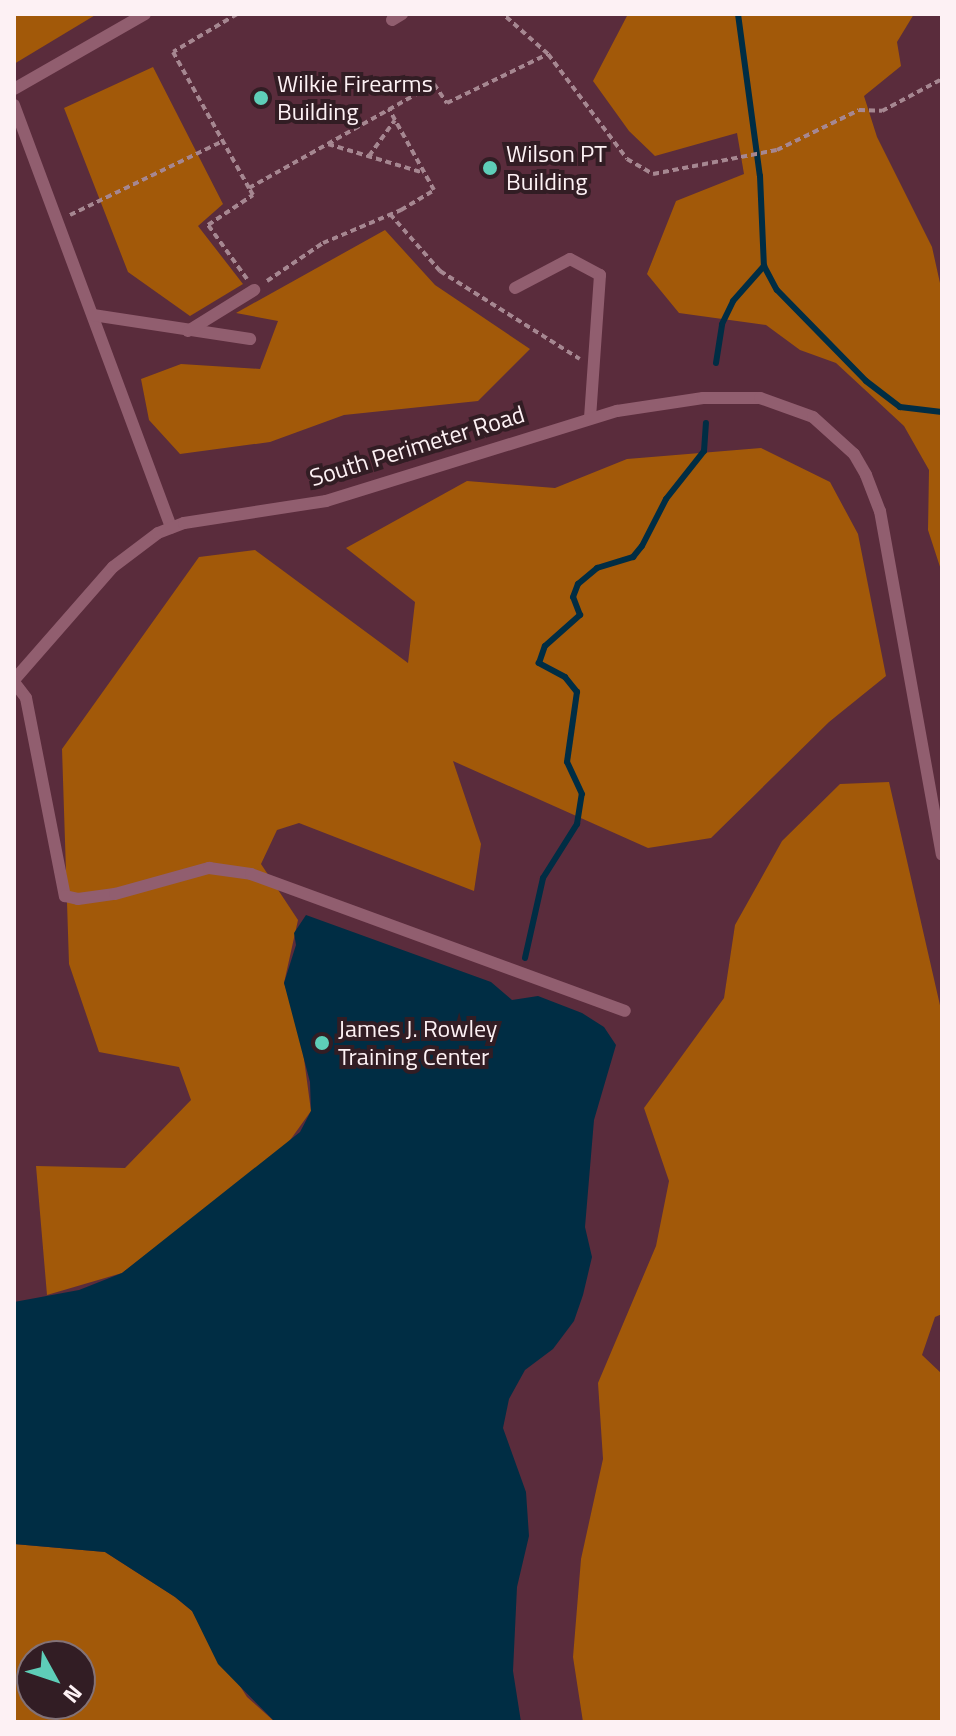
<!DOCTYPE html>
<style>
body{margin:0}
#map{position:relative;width:956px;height:1736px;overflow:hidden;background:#5a2c3c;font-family:"Titillium Web",sans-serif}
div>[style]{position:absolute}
.forest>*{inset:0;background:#a25909}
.water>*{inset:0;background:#002d44}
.stream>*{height:6px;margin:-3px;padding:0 3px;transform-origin:3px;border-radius:3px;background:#002d44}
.path>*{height:4px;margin-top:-2px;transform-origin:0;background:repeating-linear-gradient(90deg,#a68791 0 6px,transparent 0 10px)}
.service>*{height:12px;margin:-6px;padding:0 6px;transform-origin:6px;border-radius:6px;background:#915e6f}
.dots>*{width:22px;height:22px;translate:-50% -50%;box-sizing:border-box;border:4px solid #321d24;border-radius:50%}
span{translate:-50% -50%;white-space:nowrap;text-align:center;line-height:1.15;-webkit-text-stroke:8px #321d24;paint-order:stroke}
.poi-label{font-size:24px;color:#fdf1f4}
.left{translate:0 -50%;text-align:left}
.street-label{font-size:24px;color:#fdf1f4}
.frame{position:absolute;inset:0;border:16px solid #fdf1f4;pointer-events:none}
.north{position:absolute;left:16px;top:1640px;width:80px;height:80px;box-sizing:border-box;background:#321d24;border:2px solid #837277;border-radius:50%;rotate:130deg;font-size:22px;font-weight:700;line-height:32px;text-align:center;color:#fdf1f4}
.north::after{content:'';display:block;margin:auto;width:28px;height:36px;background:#5eceb8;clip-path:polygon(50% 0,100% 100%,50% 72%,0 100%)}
</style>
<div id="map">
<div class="forest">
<div style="clip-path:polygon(14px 14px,97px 14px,14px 64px)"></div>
<div style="clip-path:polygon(628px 14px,914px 14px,897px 42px,901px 66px,864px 96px,877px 137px,932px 247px,942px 292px,942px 573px,928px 530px,929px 470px,904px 426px,836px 363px,800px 350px,766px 325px,679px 313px,647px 274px,676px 201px,744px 174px,737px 133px,655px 156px,629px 131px,593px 81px)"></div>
<div style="clip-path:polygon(153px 67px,223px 204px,198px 226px,243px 284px,190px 316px,128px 272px,64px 108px)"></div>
<div style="clip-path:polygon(385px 230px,435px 285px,530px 349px,478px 401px,344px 415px,270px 442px,180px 454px,149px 420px,141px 379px,181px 364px,260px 369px,278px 321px,236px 313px)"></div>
<div style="clip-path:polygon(761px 448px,830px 482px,858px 534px,886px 676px,829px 722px,711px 838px,648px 848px,453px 761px,481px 844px,474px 891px,299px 823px,277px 830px,261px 864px,298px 920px,284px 983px,300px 1029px,311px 1111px,283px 1150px,122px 1273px,47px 1295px,36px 1166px,125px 1168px,191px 1100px,179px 1067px,99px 1052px,69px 964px,62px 749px,199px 557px,255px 550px,408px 663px,415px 602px,346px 548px,467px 481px,555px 488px,627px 459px)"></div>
<div style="clip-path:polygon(889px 782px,942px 1014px,942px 1314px,935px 1317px,922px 1355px,942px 1374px,942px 1722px,583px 1722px,573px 1657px,581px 1559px,603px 1459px,598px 1383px,656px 1246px,669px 1181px,644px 1108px,724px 998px,735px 925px,782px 841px,840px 784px)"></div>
<div style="clip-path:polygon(evenodd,14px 1544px,105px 1552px,175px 1597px,192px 1611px,247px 1697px,275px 1722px,14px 1722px,14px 1544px,32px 1656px,80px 1656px,80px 1704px,32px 1704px,32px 1656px)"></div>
</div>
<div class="water">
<div style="clip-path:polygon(306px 915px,491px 982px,512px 1000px,538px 996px,582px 1013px,604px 1027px,616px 1045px,594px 1120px,585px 1227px,592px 1257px,583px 1295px,574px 1321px,553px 1349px,525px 1370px,509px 1399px,503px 1428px,526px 1492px,529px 1536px,517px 1587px,513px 1671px,521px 1722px,275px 1722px,218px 1664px,192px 1611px,175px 1597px,105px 1552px,14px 1544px,14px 1302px,79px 1290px,122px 1273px,300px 1132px,311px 1111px,310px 1082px,284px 983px,296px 945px,294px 933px)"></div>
</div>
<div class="stream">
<div style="left:738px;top:14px;width:163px;rotate:82.3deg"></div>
<div style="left:760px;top:176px;width:90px;rotate:87.5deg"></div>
<div style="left:764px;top:266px;width:27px;rotate:62deg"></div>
<div style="left:777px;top:290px;width:127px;rotate:45.6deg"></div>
<div style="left:866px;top:381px;width:43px;rotate:37.4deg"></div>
<div style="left:900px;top:407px;width:42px;rotate:6.8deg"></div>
<div style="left:716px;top:363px;width:39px;rotate:-81deg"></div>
<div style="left:722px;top:324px;width:25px;rotate:-64deg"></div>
<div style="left:733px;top:301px;width:47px;rotate:-48.5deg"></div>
<div style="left:525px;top:958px;width:82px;rotate:-77.3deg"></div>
<div style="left:543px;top:878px;width:64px;rotate:-57.8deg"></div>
<div style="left:577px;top:824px;width:30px;rotate:-81deg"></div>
<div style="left:582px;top:794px;width:35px;rotate:-115deg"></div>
<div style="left:567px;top:762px;width:71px;rotate:-81.9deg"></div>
<div style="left:577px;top:692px;width:19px;rotate:-129deg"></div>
<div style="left:565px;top:677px;width:30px;rotate:-152deg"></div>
<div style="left:539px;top:663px;width:18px;rotate:-71deg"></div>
<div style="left:545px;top:646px;width:47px;rotate:-41.5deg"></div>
<div style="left:580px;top:615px;width:19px;rotate:-111deg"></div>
<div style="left:573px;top:597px;width:14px;rotate:-69deg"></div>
<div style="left:578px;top:584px;width:25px;rotate:-40deg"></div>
<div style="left:597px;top:568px;width:38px;rotate:-17deg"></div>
<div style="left:633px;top:557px;width:14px;rotate:-51deg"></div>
<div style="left:642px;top:546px;width:53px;rotate:-62.9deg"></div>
<div style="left:666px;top:499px;width:61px;rotate:-51.6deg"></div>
<div style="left:704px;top:451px;width:28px;rotate:-86deg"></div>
</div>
<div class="path">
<div style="left:237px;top:14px;width:74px;rotate:149.3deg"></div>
<div style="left:173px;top:52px;width:156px;rotate:60.8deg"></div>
<div style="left:249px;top:188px;width:212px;rotate:-29.3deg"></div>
<div style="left:434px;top:84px;width:23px;rotate:56deg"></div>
<div style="left:447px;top:103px;width:112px;rotate:-25.9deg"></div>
<div style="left:548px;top:54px;width:60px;rotate:-138.4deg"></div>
<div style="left:548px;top:54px;width:131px;rotate:53deg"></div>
<div style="left:627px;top:159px;width:30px;rotate:30deg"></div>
<div style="left:653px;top:174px;width:126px;rotate:-11deg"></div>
<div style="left:777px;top:150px;width:91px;rotate:-26deg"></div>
<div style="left:859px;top:110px;width:23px;rotate:2deg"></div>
<div style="left:882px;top:111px;width:68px;rotate:-28.1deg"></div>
<div style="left:328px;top:144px;width:100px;rotate:16.8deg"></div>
<div style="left:369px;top:156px;width:44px;rotate:-54.2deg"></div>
<div style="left:390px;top:214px;width:76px;rotate:48.7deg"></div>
<div style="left:440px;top:271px;width:165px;rotate:32.2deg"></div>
<div style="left:70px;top:215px;width:170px;rotate:-25.8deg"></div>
<div style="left:247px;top:279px;width:67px;rotate:-125.8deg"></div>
<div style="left:208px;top:225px;width:54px;rotate:-33.7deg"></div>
<div style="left:253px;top:195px;width:8px;rotate:-120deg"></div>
<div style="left:267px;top:281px;width:68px;rotate:-34.2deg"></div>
<div style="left:323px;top:243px;width:85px;rotate:-22.9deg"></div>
<div style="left:401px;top:210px;width:39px;rotate:-31deg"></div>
<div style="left:434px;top:190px;width:93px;rotate:-119.1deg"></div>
</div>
<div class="service">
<div style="left:392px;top:20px;width:12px;rotate:-31deg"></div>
<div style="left:14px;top:89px;width:151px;rotate:-29.8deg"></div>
<div style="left:14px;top:105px;width:451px;rotate:69.6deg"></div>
<div style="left:515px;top:288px;width:62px;rotate:-27.8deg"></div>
<div style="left:570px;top:259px;width:34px;rotate:28deg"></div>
<div style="left:600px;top:275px;width:142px;rotate:94deg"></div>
<div style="left:93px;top:315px;width:159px;rotate:8.7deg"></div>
<div style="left:188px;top:331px;width:78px;rotate:-31.8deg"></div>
<div style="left:14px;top:680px;width:150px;rotate:-48.8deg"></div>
<div style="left:113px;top:567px;width:56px;rotate:-37.1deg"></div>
<div style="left:158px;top:533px;width:28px;rotate:-21deg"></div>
<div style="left:184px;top:523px;width:144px;rotate:-8.8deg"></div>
<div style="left:326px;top:501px;width:305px;rotate:-17.2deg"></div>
<div style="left:617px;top:411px;width:87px;rotate:-8.6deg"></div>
<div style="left:703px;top:398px;width:57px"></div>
<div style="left:760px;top:398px;width:56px;rotate:19.7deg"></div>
<div style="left:813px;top:417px;width:55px;rotate:42.1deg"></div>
<div style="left:854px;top:454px;width:24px;rotate:60deg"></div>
<div style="left:866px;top:475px;width:39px;rotate:69deg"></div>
<div style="left:880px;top:511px;width:349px;rotate:79.8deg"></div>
<div style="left:14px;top:682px;width:20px;rotate:53deg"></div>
<div style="left:26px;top:698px;width:202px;rotate:78.9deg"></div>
<div style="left:65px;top:896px;width:13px;rotate:13deg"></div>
<div style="left:78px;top:899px;width:37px;rotate:-8deg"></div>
<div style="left:115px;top:894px;width:98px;rotate:-15.5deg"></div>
<div style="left:209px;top:868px;width:42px;rotate:8.1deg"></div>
<div style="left:251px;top:874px;width:398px;rotate:20.1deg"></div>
</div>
<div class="dots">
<div style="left:261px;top:98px;background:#5eceb8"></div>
<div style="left:490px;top:168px;background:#5eceb8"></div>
<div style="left:322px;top:1043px;background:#5eceb8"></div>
</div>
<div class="poi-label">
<span class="left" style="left:277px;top:98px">Wilkie Firearms<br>Building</span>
<span class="left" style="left:506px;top:168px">Wilson PT<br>Building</span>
<span class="left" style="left:338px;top:1043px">James J. Rowley<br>Training Center</span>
</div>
<div class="street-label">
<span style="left:417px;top:446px;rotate:-17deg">South Perimeter Road</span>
</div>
<div class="frame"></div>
<div class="north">N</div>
</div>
